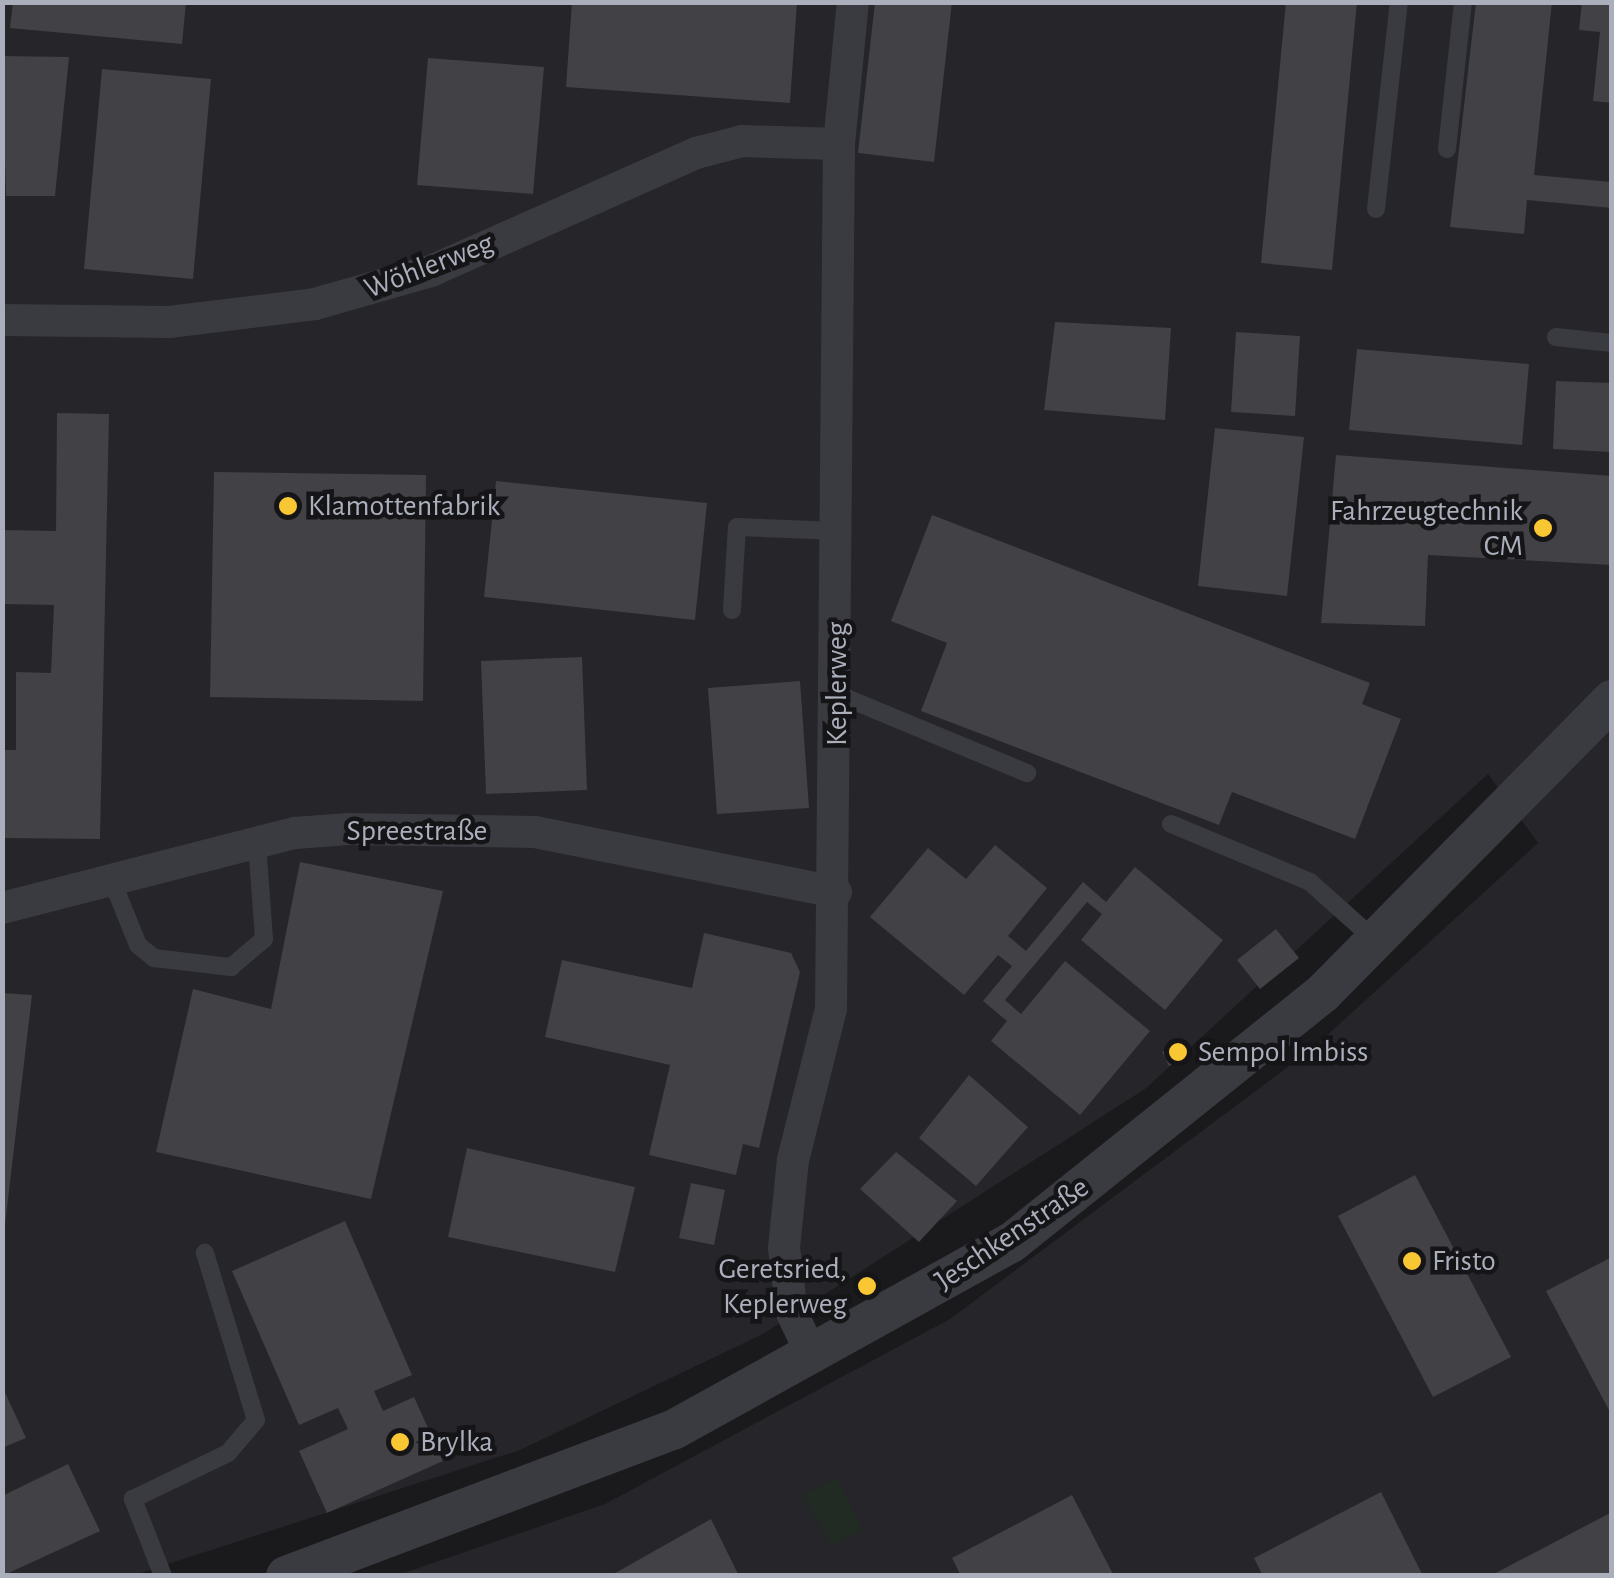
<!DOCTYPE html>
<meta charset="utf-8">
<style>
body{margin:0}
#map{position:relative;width:1614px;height:1578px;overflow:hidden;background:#1a191c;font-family:"Alegreya Sans",sans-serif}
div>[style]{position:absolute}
.built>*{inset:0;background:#262529}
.green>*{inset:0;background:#212a23}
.building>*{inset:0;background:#414146}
.service>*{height:18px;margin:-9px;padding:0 9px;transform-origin:9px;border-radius:9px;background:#3a3b41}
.minor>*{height:32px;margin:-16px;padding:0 16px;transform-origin:16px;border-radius:16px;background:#3a3b41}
.tertiary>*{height:40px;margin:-20px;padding:0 20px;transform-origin:20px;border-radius:20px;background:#3a3b41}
.dots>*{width:28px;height:28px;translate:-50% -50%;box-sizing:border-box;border:5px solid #151417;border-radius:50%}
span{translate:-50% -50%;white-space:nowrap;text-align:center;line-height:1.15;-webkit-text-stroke:9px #151417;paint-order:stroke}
.street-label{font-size:30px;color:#abafbc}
.poi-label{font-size:30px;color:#abafbc}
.left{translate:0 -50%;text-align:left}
.right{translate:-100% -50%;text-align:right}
.frame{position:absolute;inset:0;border:5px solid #abafbc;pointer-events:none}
</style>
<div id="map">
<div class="built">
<div style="clip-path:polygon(3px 3px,1611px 3px,1611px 1575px,398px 1575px,605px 1504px,950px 1319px,1312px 1049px,1538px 843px,1488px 774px,1145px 1089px,763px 1334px,520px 1450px,134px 1575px,3px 1576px)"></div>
</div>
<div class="green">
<div style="clip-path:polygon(837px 1477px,863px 1530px,830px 1546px,803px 1495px)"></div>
</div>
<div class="building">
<div style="clip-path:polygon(13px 2px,186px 2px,182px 44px,10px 28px)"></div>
<div style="clip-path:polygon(572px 2px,797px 2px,790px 103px,566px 87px)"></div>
<div style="clip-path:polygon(875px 2px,952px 2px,934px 162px,858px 153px)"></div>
<div style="clip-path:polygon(1286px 2px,1357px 2px,1332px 270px,1261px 263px)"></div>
<div style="clip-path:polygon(1476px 2px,1552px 2px,1534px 175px,1612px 182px,1612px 208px,1527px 200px,1524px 234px,1450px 227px)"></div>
<div style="clip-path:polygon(1582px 2px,1612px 2px,1612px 103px,1593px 101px,1600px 32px,1579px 30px)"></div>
<div style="clip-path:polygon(2px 56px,69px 57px,55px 196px,6px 196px)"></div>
<div style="clip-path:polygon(428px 58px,544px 67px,533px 194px,417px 185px)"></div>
<div style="clip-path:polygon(102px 69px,211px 79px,193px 279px,84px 269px)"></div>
<div style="clip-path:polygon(1055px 322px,1171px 328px,1165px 420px,1044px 410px)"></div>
<div style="clip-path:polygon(1236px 332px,1300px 336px,1295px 416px,1231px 412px)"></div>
<div style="clip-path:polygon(1357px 349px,1529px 364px,1522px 445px,1349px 430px)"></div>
<div style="clip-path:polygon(1556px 381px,1612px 383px,1612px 452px,1553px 449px)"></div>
<div style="clip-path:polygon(57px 413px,109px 414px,100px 839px,2px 838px,2px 750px,16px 750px,16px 672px,51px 673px,54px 605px,2px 604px,2px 530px,56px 531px)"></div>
<div style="clip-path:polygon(1215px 428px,1304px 437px,1287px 596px,1198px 586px)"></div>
<div style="clip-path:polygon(1336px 455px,1612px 476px,1612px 565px,1428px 555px,1425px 626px,1321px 623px)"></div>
<div style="clip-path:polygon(214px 472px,426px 475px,423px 701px,210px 697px)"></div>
<div style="clip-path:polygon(496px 481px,707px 503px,695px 620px,484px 597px)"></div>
<div style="clip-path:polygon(932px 515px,1370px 683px,1362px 704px,1401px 719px,1355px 839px,1232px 792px,1219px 825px,921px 711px,947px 643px,891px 621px)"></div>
<div style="clip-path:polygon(582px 657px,587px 790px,486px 794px,481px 661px)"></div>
<div style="clip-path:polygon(800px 681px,809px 808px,717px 814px,708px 688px)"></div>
<div style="clip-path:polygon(995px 845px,1047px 888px,1008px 936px,1026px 951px,1083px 882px,1106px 902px,1135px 867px,1223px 940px,1165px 1010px,1081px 940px,1102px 914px,1087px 902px,1005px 1000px,1021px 1014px,1065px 961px,1150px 1031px,1080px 1115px,991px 1041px,1007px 1021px,983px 1001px,1012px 966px,998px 955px,964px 995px,870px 917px,928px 848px,966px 879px)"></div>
<div style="clip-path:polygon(300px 862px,443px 891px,371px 1199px,156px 1152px,193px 989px,271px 1009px)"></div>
<div style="clip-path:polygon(1276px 929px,1299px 958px,1260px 989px,1237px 960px)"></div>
<div style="clip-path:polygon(704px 933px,791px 953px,800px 972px,759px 1148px,743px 1144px,736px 1175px,649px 1155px,670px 1065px,545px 1037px,562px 960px,692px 988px)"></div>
<div style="clip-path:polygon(2px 993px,32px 995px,5px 1225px,2px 1225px)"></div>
<div style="clip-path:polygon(1182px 1040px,1190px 1054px,1169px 1066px,1162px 1052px)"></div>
<div style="clip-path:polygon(969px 1075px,1028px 1127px,976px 1186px,919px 1138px)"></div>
<div style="clip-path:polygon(467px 1148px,635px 1187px,615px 1272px,448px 1237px)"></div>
<div style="clip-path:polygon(896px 1152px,957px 1201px,919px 1242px,860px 1189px)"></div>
<div style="clip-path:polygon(1415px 1175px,1511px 1357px,1433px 1397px,1338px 1216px)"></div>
<div style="clip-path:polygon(691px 1183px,725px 1190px,714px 1245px,679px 1238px)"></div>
<div style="clip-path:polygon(345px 1221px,412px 1375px,374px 1391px,383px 1411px,414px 1397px,443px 1461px,327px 1513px,299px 1451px,348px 1429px,338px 1408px,299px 1425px,232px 1271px)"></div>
<div style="clip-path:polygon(1612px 1257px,1612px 1416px,1546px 1291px)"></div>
<div style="clip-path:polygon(2px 1386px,26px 1438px,2px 1448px)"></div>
<div style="clip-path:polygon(68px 1464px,100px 1531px,2px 1576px,2px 1496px)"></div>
<div style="clip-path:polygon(1381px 1492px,1423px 1576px,1263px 1576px,1254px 1558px)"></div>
<div style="clip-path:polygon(1072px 1495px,1114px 1576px,961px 1576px,952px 1558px)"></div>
<div style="clip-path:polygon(1612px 1512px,1612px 1576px,1490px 1576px)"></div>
<div style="clip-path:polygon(711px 1519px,739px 1576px,610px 1576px)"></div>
</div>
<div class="service">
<div style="left:1447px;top:149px;width:148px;rotate:-83.8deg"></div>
<div style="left:1376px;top:209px;width:208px;rotate:-83.7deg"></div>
<div style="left:1556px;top:337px;width:56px;rotate:6.1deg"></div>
<div style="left:732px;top:610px;width:83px;rotate:-86.6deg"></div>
<div style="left:737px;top:527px;width:101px;rotate:2.3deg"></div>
<div style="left:837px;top:694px;width:206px;rotate:22.6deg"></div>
<div style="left:1171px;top:824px;width:151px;rotate:22.6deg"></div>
<div style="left:1310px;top:882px;width:89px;rotate:41.8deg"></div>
<div style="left:113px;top:883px;width:67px;rotate:68deg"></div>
<div style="left:138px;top:945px;width:21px;rotate:39deg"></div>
<div style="left:154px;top:958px;width:78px;rotate:6.7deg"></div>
<div style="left:231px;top:967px;width:43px;rotate:-40.3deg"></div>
<div style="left:264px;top:939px;width:96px;rotate:-94.2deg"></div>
<div style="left:163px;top:1576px;width:83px;rotate:-111.3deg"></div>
<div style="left:133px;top:1499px;width:106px;rotate:-25.8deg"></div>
<div style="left:228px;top:1453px;width:43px;rotate:-49.7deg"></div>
<div style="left:256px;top:1420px;width:175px;rotate:-107deg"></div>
</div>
<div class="minor">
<div style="left:2px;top:320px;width:167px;rotate:0.7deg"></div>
<div style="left:169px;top:322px;width:147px;rotate:-7deg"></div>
<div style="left:315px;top:304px;width:121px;rotate:-15.9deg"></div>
<div style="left:431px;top:271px;width:290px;rotate:-24deg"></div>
<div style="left:696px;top:153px;width:48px;rotate:-14.6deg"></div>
<div style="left:742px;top:141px;width:97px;rotate:1.8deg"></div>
<div style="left:2px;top:908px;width:302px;rotate:-14.4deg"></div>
<div style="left:295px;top:833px;width:53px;rotate:-4.3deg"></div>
<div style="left:348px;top:829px;width:187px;rotate:0.9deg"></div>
<div style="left:535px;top:832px;width:307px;rotate:11.3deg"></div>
<div style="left:812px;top:1355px;width:47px;rotate:-115.5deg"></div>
<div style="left:792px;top:1313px;width:65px;rotate:-97deg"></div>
<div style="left:784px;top:1248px;width:88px;rotate:-84.2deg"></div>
<div style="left:793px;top:1160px;width:156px;rotate:-75.9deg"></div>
<div style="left:831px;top:1009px;width:865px;rotate:-89.47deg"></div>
<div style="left:839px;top:144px;width:143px;rotate:-84.4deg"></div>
</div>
<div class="tertiary">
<div style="left:286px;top:1576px;width:414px;rotate:-20.7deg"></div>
<div style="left:673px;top:1430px;width:386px;rotate:-29deg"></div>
<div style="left:1011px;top:1243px;width:400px;rotate:-38.7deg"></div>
<div style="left:1323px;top:993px;width:412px;rotate:-45.4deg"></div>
</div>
<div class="dots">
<div style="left:288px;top:506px;background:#f9c634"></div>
<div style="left:1543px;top:528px;background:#f9c634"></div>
<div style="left:1178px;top:1052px;background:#f9c634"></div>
<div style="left:1412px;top:1261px;background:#f9c634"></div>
<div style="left:867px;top:1286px;background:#f9c634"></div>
<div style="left:400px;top:1442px;background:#f9c634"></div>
</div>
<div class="street-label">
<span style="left:429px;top:266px;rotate:-21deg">Wöhlerweg</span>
<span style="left:837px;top:684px;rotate:-90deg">Keplerweg</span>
<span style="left:417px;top:831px">Spreestraße</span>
<span style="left:1012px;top:1234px;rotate:-34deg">Jeschkenstraße</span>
</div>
<div class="poi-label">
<span class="left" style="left:308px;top:506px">Klamottenfabrik</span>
<span class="right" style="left:1523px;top:528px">Fahrzeugtechnik<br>CM</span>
<span class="left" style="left:1198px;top:1052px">Sempol Imbiss</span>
<span class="left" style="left:1432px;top:1261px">Fristo</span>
<span class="right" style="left:847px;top:1286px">Geretsried,<br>Keplerweg</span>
<span class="left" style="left:420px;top:1442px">Brylka</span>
</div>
<div class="frame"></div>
</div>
